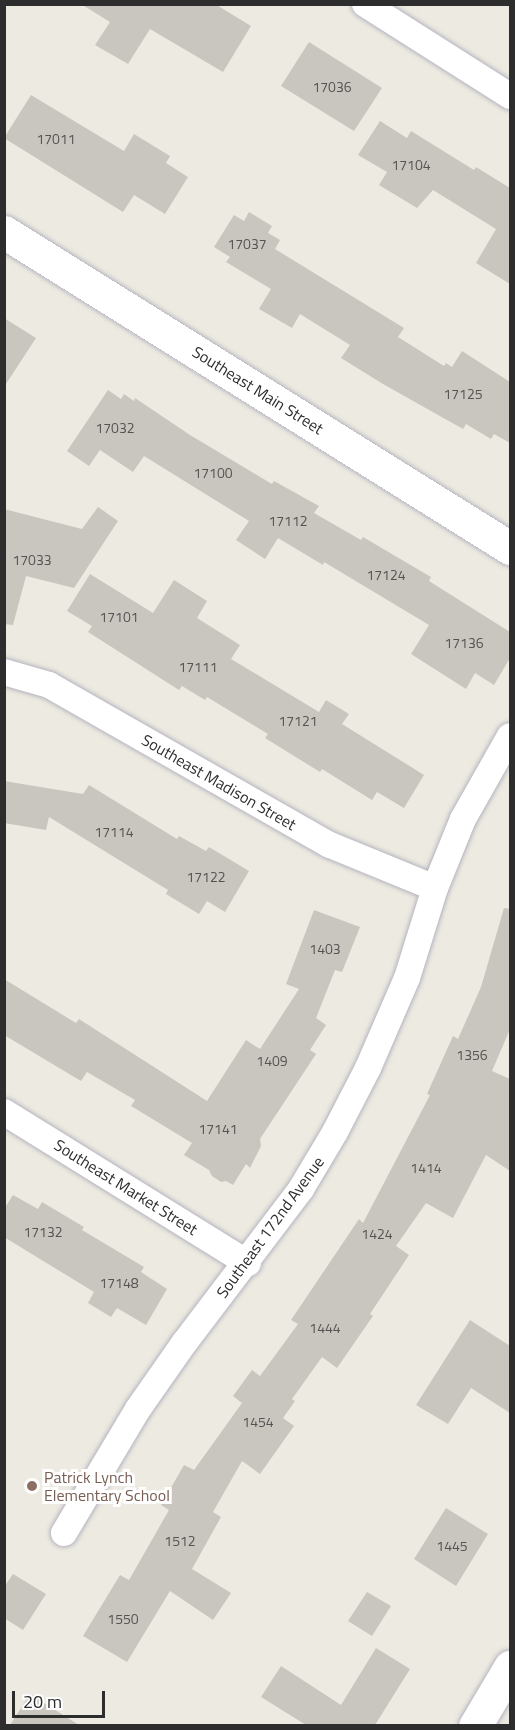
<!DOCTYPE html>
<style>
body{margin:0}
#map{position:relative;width:515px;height:1730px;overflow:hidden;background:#edeae1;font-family:"Titillium Web",sans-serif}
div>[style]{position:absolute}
.building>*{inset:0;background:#c9c6c0}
.roads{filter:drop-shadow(0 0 2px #b4b4bf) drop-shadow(0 0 2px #b4b4bf)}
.street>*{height:26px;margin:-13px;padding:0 13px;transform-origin:13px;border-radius:13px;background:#fff}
.secondary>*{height:33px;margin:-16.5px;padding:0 16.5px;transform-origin:16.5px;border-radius:16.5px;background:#fff}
.dots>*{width:16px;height:16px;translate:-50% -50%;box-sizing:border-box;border:3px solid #fff;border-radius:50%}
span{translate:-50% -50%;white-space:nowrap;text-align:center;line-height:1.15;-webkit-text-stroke:6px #fff;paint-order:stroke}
.number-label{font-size:14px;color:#545352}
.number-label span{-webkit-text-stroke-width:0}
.street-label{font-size:16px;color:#2d2d2d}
.education-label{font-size:16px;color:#785e54}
.left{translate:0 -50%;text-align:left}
.frame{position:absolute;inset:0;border:6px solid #2d2d2d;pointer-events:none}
.scale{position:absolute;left:12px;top:1691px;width:93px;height:27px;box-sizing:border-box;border:3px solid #2d2d2d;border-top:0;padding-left:8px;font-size:18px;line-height:21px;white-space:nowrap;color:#2d2d2d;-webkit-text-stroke:4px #fff;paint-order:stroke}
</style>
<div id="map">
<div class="building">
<div style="clip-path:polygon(81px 4px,215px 4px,251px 26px,223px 72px,150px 29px,128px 64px,95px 45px,110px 22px)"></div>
<div style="clip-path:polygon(309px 42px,382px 88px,354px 131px,281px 86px)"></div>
<div style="clip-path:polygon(31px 95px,124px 151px,134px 134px,170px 156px,166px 163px,188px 177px,165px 214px,134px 195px,123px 212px,4px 138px)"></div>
<div style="clip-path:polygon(380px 121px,407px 138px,411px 131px,474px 170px,476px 167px,510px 188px,510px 284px,476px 263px,496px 229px,433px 190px,417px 208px,379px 185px,387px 172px,358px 155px)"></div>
<div style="clip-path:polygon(249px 212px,272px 226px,268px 233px,280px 240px,275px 249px,404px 328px,398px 337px,444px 366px,446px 363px,452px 367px,462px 351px,510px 382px,510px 443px,494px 434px,491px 439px,466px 424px,463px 429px,383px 384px,341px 358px,350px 345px,300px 314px,292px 328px,259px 309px,271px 289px,226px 262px,230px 257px,214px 247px,234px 215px,244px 221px)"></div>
<div style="clip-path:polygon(4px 318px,36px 338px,4px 387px)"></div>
<div style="clip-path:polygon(108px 390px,121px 399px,124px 394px,134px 401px,135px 398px,190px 435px,272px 484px,274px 481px,319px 506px,314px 513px,361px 540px,363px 537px,431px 577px,429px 581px,510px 632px,510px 658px,494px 685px,475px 673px,466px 689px,411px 654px,429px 625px,324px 562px,323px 565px,278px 538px,265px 559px,236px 540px,249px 521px,144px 456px,133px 472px,100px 450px,89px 466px,67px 451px)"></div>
<div style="clip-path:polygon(98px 507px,118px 521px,74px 588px,26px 576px,13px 625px,4px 624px,4px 509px,82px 529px)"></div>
<div style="clip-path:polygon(90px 574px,153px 613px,174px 580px,207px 601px,197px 618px,240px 645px,231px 659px,319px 712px,326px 700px,349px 714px,342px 724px,424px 775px,404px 808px,377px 792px,372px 800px,322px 769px,320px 772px,265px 738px,268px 734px,207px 697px,205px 700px,182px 686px,179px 690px,88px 632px,92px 626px,67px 611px)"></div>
<div style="clip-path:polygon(4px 781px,83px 794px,89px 785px,177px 839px,179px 836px,206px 851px,209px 847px,249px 871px,225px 912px,207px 901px,199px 914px,166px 894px,168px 890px,49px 817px,46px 830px,4px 823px)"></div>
<div style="clip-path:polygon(504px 908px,510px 909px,510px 1029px,492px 1071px,510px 1079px,510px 1171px,486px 1155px,453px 1218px,426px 1203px,396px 1246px,409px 1255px,370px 1314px,373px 1316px,337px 1368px,322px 1357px,292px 1399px,295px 1401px,283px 1418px,294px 1426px,260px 1474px,242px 1461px,213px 1512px,221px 1517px,192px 1569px,231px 1593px,213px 1620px,170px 1591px,127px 1662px,83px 1636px,120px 1575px,129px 1580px,169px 1510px,161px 1505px,184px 1465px,194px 1470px,242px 1403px,233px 1396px,252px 1370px,260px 1376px,298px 1324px,291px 1320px,359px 1219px,363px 1223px,430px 1095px,427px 1094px,453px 1036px,458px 1039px,481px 987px)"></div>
<div style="clip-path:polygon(314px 910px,360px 927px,342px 972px,335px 970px,316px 1018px,326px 1025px,310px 1050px,316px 1054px,260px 1139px,261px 1146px,250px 1168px,246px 1164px,233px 1185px,226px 1181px,221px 1182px,212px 1176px,209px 1170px,184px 1155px,192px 1143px,131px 1106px,135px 1100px,87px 1072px,81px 1081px,4px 1035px,4px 979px,76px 1023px,79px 1019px,207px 1101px,246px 1040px,260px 1049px,299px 989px,286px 984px)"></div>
<div style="clip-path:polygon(13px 1195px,38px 1209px,42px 1202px,84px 1227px,82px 1230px,144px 1267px,141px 1272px,167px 1289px,146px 1325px,117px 1308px,111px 1317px,88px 1303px,94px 1292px,4px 1237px,4px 1209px)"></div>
<div style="clip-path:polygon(470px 1320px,510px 1346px,510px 1413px,471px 1388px,448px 1424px,416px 1405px)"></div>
<div style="clip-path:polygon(446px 1508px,488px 1534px,456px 1586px,414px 1559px)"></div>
<div style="clip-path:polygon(13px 1574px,46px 1594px,23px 1630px,4px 1618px,4px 1587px)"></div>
<div style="clip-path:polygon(367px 1592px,391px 1606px,372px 1636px,348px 1621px)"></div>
<div style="clip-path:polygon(376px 1648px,410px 1669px,375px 1725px,306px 1725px,261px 1697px,281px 1666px,341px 1705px)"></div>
<div style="clip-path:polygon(30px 1694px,79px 1725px,10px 1725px)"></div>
</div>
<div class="roads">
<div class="street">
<div style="left:365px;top:4px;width:172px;rotate:32.4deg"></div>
<div style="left:4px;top:672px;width:47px;rotate:16.1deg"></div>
<div style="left:49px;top:685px;width:323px;rotate:29.7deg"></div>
<div style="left:330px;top:845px;width:113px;rotate:22.3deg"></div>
<div style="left:4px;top:1112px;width:287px;rotate:31.8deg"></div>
<div style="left:64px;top:1533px;width:144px;rotate:-59.2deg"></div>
<div style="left:138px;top:1409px;width:82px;rotate:-55deg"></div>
<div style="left:185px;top:1342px;width:192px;rotate:-52.8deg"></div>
<div style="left:301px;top:1189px;width:66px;rotate:-59.2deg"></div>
<div style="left:335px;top:1132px;width:72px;rotate:-62.7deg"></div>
<div style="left:368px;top:1068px;width:98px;rotate:-66.6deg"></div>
<div style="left:407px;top:978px;width:94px;rotate:-72.7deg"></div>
<div style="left:435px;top:888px;width:74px;rotate:-67.9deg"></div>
<div style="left:463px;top:819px;width:95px;rotate:-60.5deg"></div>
</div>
<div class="secondary">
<div style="left:4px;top:232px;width:597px;rotate:31.99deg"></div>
<div style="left:475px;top:1726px;width:69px;rotate:-59.3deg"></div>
</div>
</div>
<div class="dots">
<div style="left:32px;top:1486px;background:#8d6e63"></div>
</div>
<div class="number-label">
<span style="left:332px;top:87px">17036</span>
<span style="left:56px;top:139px">17011</span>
<span style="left:411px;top:165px">17104</span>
<span style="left:247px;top:244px">17037</span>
<span style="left:463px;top:394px">17125</span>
<span style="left:115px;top:428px">17032</span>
<span style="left:213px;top:473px">17100</span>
<span style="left:288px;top:521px">17112</span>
<span style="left:32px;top:560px">17033</span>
<span style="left:386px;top:575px">17124</span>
<span style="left:119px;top:617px">17101</span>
<span style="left:464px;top:643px">17136</span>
<span style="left:198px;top:667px">17111</span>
<span style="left:298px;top:721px">17121</span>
<span style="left:114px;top:832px">17114</span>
<span style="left:206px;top:877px">17122</span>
<span style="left:325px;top:949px">1403</span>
<span style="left:472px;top:1055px">1356</span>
<span style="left:272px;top:1061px">1409</span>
<span style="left:218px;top:1129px">17141</span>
<span style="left:426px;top:1168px">1414</span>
<span style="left:43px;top:1232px">17132</span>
<span style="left:377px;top:1234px">1424</span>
<span style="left:119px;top:1283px">17148</span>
<span style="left:325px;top:1328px">1444</span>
<span style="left:258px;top:1422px">1454</span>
<span style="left:180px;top:1541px">1512</span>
<span style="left:452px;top:1546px">1445</span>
<span style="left:123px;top:1619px">1550</span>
</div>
<div class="street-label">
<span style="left:258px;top:390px;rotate:32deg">Southeast Main Street</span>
<span style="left:219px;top:782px;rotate:30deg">Southeast Madison Street</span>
<span style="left:126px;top:1187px;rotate:32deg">Southeast Market Street</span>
<span style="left:270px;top:1227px;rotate:-54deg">Southeast 172nd Avenue</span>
</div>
<div class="education-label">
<span class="left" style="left:44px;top:1486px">Patrick Lynch<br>Elementary School</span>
</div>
<div class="frame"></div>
<div class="scale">20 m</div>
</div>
